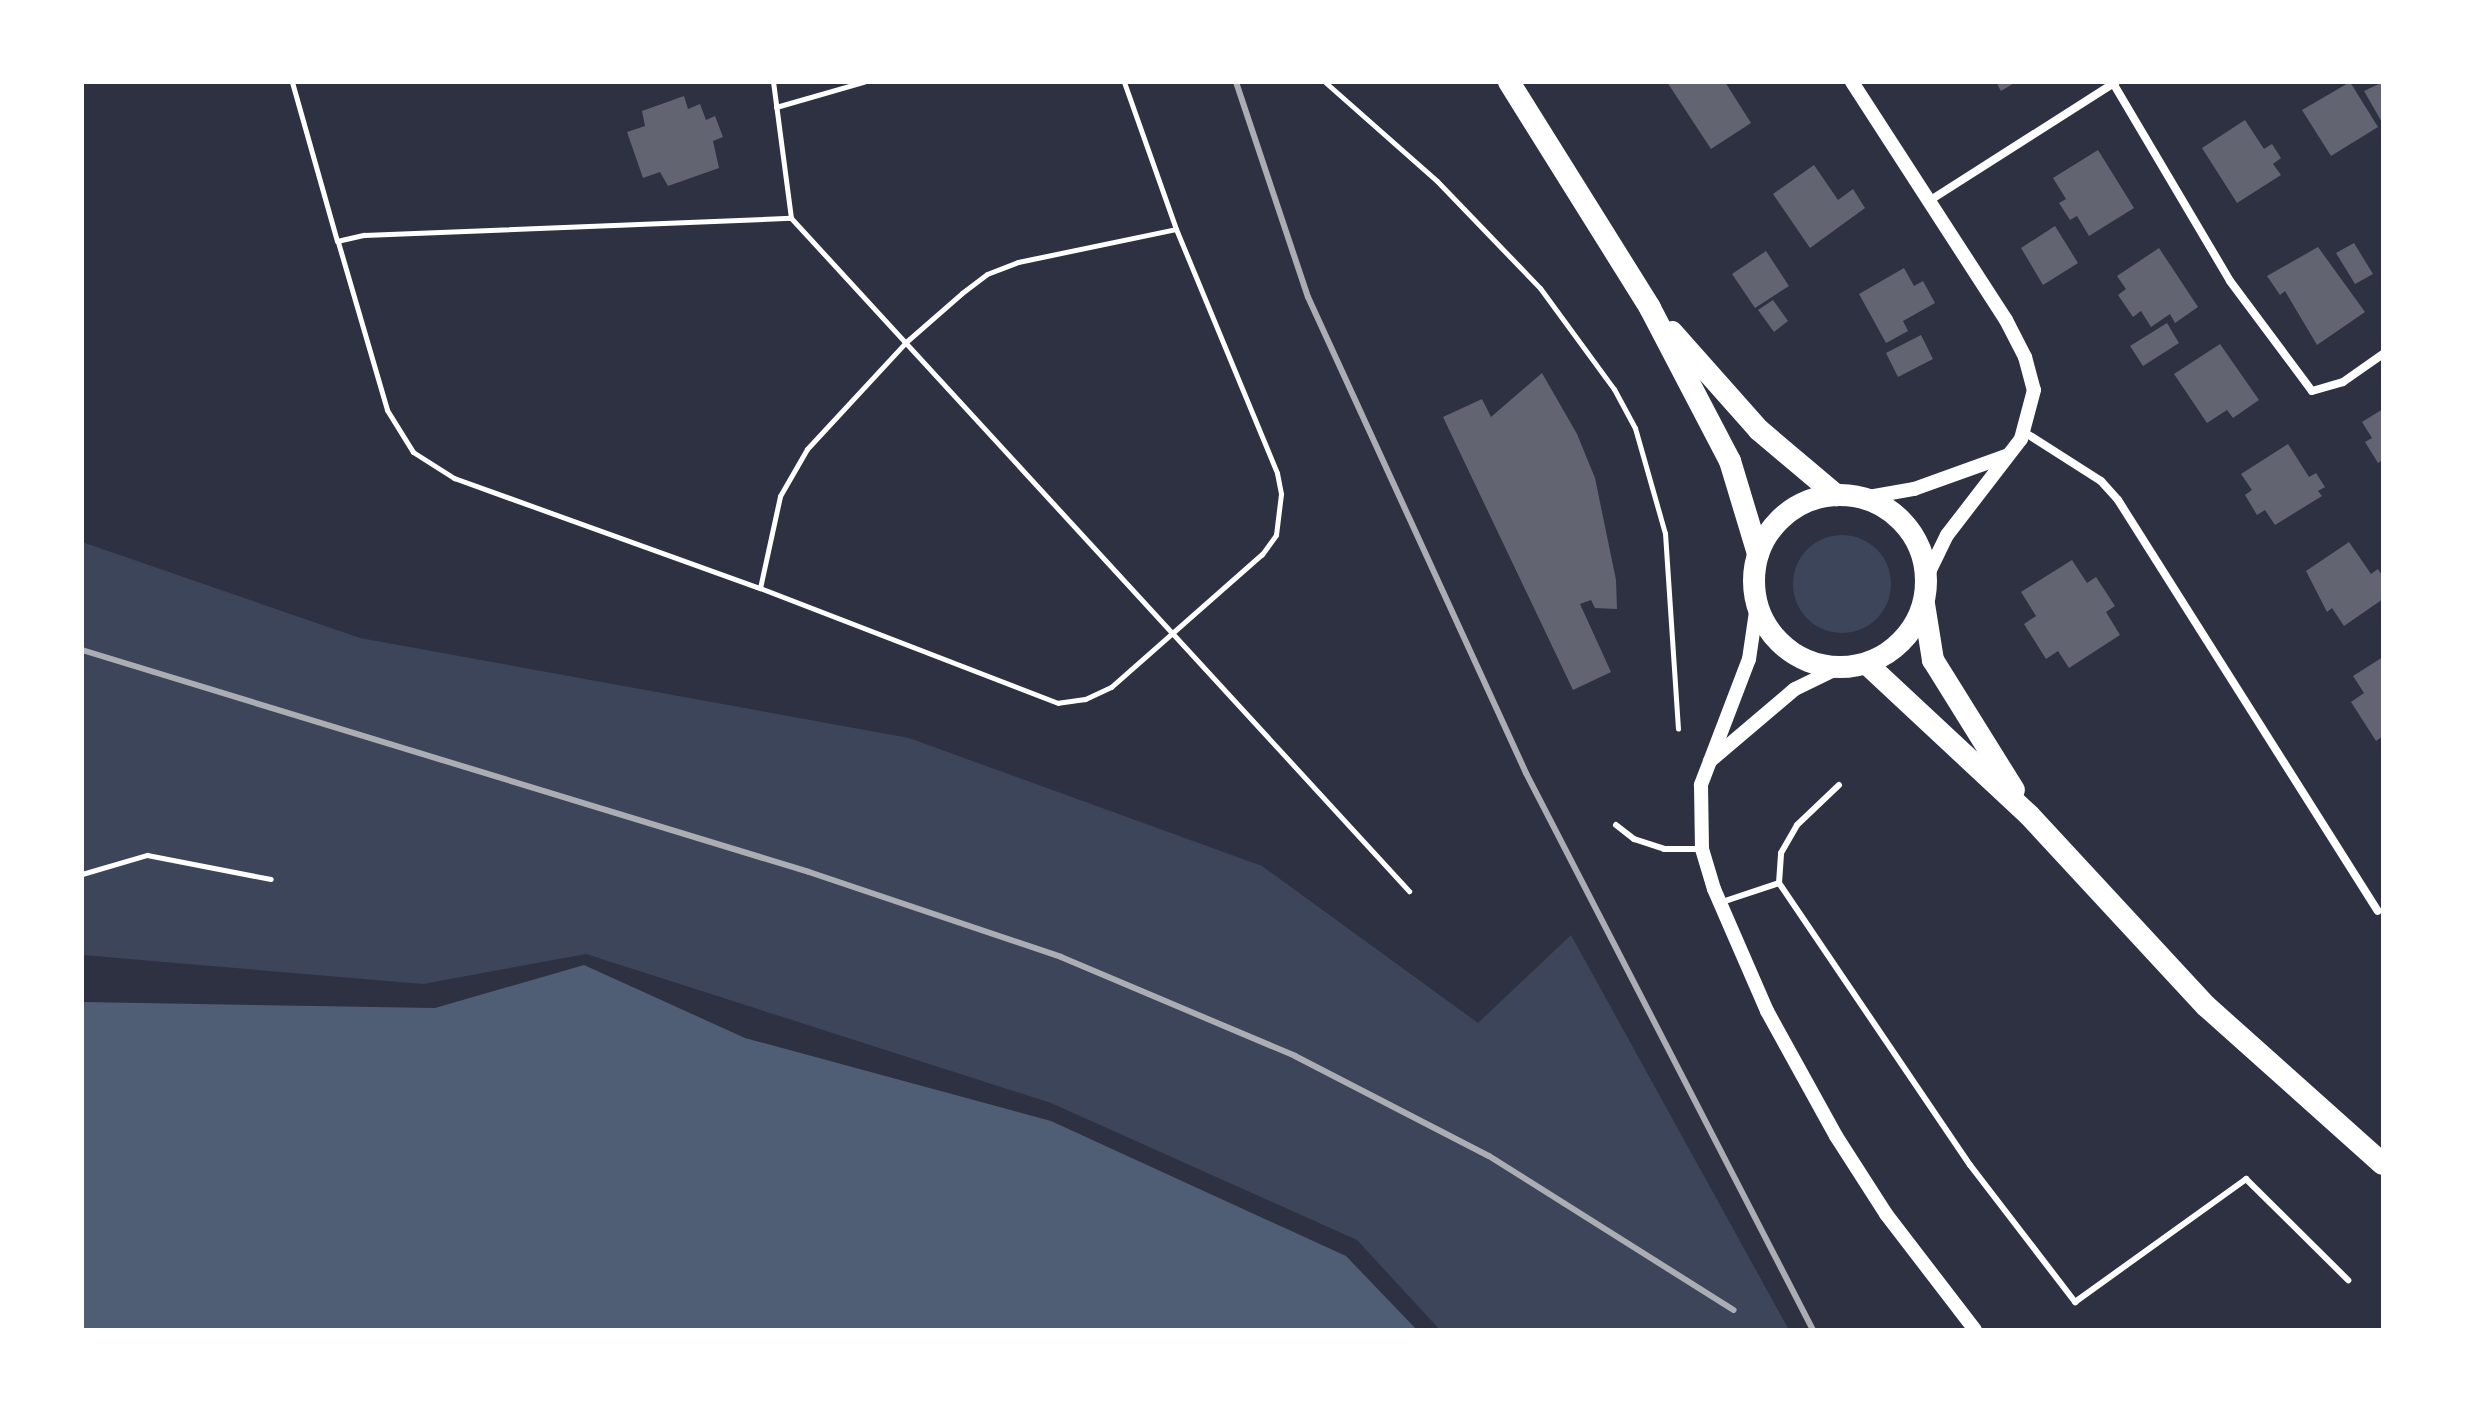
<!DOCTYPE html>
<style>
body{margin:0}
#map{position:relative;width:2465px;height:1412px;overflow:hidden;background:#2d3142;font-family:Raleway,sans-serif}
div>[style]{position:absolute}
.green>*{inset:0;background:#3c4559}
.round{border-radius:50%}
.water>*{inset:0;background:#4f5d75}
.building>*{inset:0;background:#626471}
.path>*{height:5px;margin:-2.5px;padding:0 2.5px;transform-origin:2.5px;border-radius:2.5px;background:#fff}
.service>*{height:6px;margin:-3px;padding:0 3px;transform-origin:3px;border-radius:3px;background:#fff}
.minor>*{height:8px;margin:-4px;padding:0 4px;transform-origin:4px;border-radius:4px;background:#fff}
.tertiary>*{height:14px;margin:-7px;padding:0 7px;transform-origin:7px;border-radius:7px;background:#fff}
.trunk>*{height:22px;margin:-11px;padding:0 11px;transform-origin:11px;border-radius:11px;background:#fff}
.trunk>.ring{margin:-11px;padding:0;box-sizing:content-box;background:none;border:22px solid #fff;border-radius:50%}
.rail>*{height:6px;margin:-3px;padding:0 3px;transform-origin:3px;border-radius:3px;background:#abadb3}
span{translate:-50% -50%;white-space:nowrap;text-align:center;line-height:1.15;-webkit-text-stroke:8px #fff;paint-order:stroke}
.frame{position:absolute;inset:0;border:84px solid #fff;pointer-events:none}
</style>
<div id="map">
<div class="green">
<div class="round" style="left:1793px;top:535px;width:98px;height:98px"></div>
<div style="clip-path:polygon(82px 542px,360px 638px,909px 738px,1262px 866px,1478px 1023px,1571px 935px,1789px 1330px,1440px 1330px,1357px 1240px,1051px 1103px,586px 954px,423px 984px,82px 955px)"></div>
</div>
<div class="water">
<div style="clip-path:polygon(584px 965px,745px 1038px,1051px 1121px,1346px 1256px,1417px 1330px,82px 1330px,82px 1002px,435px 1008px)"></div>
</div>
<div class="building">
<div style="clip-path:polygon(1667px 82px,1725px 82px,1751px 123px,1711px 149px)"></div>
<div style="clip-path:polygon(1996px 82px,2016px 82px,2001px 91px)"></div>
<div style="clip-path:polygon(2350px 82px,2378px 127px,2331px 156px,2302px 110px)"></div>
<div style="clip-path:polygon(2383px 82px,2383px 124px,2364px 91px)"></div>
<div style="clip-path:polygon(684px 96px,688px 109px,700px 104px,706px 120px,715px 116px,723px 137px,713px 141px,719px 168px,668px 186px,660px 172px,643px 178px,627px 132px,645px 126px,642px 111px)"></div>
<div style="clip-path:polygon(2245px 120px,2264px 149px,2272px 144px,2281px 158px,2273px 164px,2281px 175px,2237px 203px,2202px 148px)"></div>
<div style="clip-path:polygon(2098px 150px,2134px 208px,2089px 236px,2077px 216px,2070px 220px,2059px 203px,2066px 199px,2053px 178px)"></div>
<div style="clip-path:polygon(1814px 165px,1838px 200px,1853px 189px,1865px 208px,1810px 248px,1773px 194px)"></div>
<div style="clip-path:polygon(2055px 226px,2078px 263px,2043px 285px,2021px 248px)"></div>
<div style="clip-path:polygon(2354px 243px,2373px 274px,2355px 284px,2336px 253px)"></div>
<div style="clip-path:polygon(2318px 247px,2365px 312px,2317px 345px,2285px 291px,2280px 295px,2267px 276px)"></div>
<div style="clip-path:polygon(2159px 248px,2198px 307px,2175px 323px,2170px 314px,2151px 327px,2141px 311px,2133px 317px,2118px 295px,2126px 289px,2117px 276px)"></div>
<div style="clip-path:polygon(1766px 251px,1789px 286px,1755px 308px,1732px 274px)"></div>
<div style="clip-path:polygon(1904px 268px,1914px 286px,1923px 281px,1935px 303px,1903px 321px,1908px 331px,1886px 343px,1859px 294px)"></div>
<div style="clip-path:polygon(1773px 300px,1788px 321px,1774px 332px,1758px 310px)"></div>
<div style="clip-path:polygon(2167px 323px,2179px 343px,2143px 366px,2130px 346px)"></div>
<div style="clip-path:polygon(1921px 335px,1933px 359px,1898px 377px,1886px 353px)"></div>
<div style="clip-path:polygon(2220px 344px,2259px 400px,2233px 418px,2227px 410px,2207px 423px,2174px 374px)"></div>
<div style="clip-path:polygon(1542px 373px,1577px 434px,1595px 478px,1616px 580px,1617px 609px,1595px 608px,1591px 600px,1580px 604px,1611px 672px,1573px 690px,1443px 417px,1482px 399px,1491px 417px)"></div>
<div style="clip-path:polygon(2383px 409px,2383px 460px,2378px 463px,2365px 442px,2372px 438px,2362px 422px)"></div>
<div style="clip-path:polygon(2288px 444px,2309px 477px,2316px 473px,2325px 487px,2318px 491px,2322px 496px,2275px 525px,2265px 510px,2257px 515px,2245px 495px,2252px 490px,2241px 474px)"></div>
<div style="clip-path:polygon(2349px 542px,2371px 574px,2378px 569px,2383px 577px,2383px 599px,2344px 626px,2332px 608px,2327px 612px,2306px 571px)"></div>
<div style="clip-path:polygon(2072px 560px,2087px 583px,2096px 577px,2115px 606px,2106px 612px,2120px 635px,2069px 668px,2058px 651px,2046px 659px,2024px 624px,2036px 616px,2021px 592px)"></div>
<div style="clip-path:polygon(2383px 657px,2383px 736px,2376px 741px,2351px 702px,2364px 693px,2353px 676px)"></div>
</div>
<div class="path">
<div style="left:292px;top:82px;width:165px;rotate:74.2deg"></div>
<div style="left:337px;top:241px;width:28px;rotate:-13deg"></div>
<div style="left:364px;top:235px;width:427px;rotate:-2.3deg"></div>
<div style="left:791px;top:218px;width:137px;rotate:-97.5deg"></div>
<div style="left:1124px;top:82px;width:156px;rotate:70.5deg"></div>
<div style="left:1176px;top:229px;width:264px;rotate:67.5deg"></div>
<div style="left:1277px;top:473px;width:21px;rotate:79deg"></div>
<div style="left:1281px;top:494px;width:41px;rotate:97deg"></div>
<div style="left:1276px;top:535px;width:24px;rotate:126deg"></div>
<div style="left:1262px;top:554px;width:201px;rotate:138.6deg"></div>
<div style="left:1111px;top:687px;width:29px;rotate:155deg"></div>
<div style="left:1085px;top:699px;width:27px;rotate:172deg"></div>
<div style="left:1058px;top:703px;width:319px;rotate:-158.9deg"></div>
<div style="left:760px;top:588px;width:94px;rotate:-77.7deg"></div>
<div style="left:780px;top:496px;width:54px;rotate:-60.1deg"></div>
<div style="left:807px;top:449px;width:146px;rotate:-47.2deg"></div>
<div style="left:906px;top:342px;width:74px;rotate:-41.2deg"></div>
<div style="left:962px;top:293px;width:31px;rotate:-37deg"></div>
<div style="left:987px;top:274px;width:33px;rotate:-21deg"></div>
<div style="left:1018px;top:262px;width:161px;rotate:-11.8deg"></div>
<div style="left:1325px;top:82px;width:149px;rotate:41.5deg"></div>
<div style="left:1437px;top:181px;width:149px;rotate:46.1deg"></div>
<div style="left:1540px;top:288px;width:125px;rotate:53.8deg"></div>
<div style="left:1614px;top:389px;width:44px;rotate:61.7deg"></div>
<div style="left:1635px;top:428px;width:109px;rotate:74.1deg"></div>
<div style="left:1665px;top:533px;width:196px;rotate:86.2deg"></div>
<div style="left:776px;top:107px;width:91px;rotate:-16deg"></div>
<div style="left:791px;top:218px;width:914px;rotate:47.44deg"></div>
<div style="left:338px;top:242px;width:175px;rotate:73.7deg"></div>
<div style="left:387px;top:410px;width:49px;rotate:58.2deg"></div>
<div style="left:413px;top:452px;width:49px;rotate:32.4deg"></div>
<div style="left:454px;top:478px;width:325px;rotate:19.8deg"></div>
<div style="left:82px;top:874px;width:68px;rotate:-16.3deg"></div>
<div style="left:147px;top:855px;width:126px;rotate:11deg"></div>
</div>
<div class="service">
<div style="left:1616px;top:825px;width:23px;rotate:38deg"></div>
<div style="left:1634px;top:839px;width:32px;rotate:18deg"></div>
<div style="left:1664px;top:849px;width:38px"></div>
<div style="left:1779px;top:883px;width:30px;rotate:-86deg"></div>
<div style="left:1781px;top:853px;width:32px;rotate:-60deg"></div>
<div style="left:1797px;top:825px;width:58px;rotate:-43.6deg"></div>
<div style="left:1719px;top:903px;width:63px;rotate:-18.4deg"></div>
<div style="left:1779px;top:883px;width:341px;rotate:55.9deg"></div>
<div style="left:1970px;top:1165px;width:173px;rotate:52.5deg"></div>
<div style="left:2075px;top:1302px;width:211px;rotate:-35.7deg"></div>
<div style="left:2246px;top:1179px;width:144px;rotate:44.7deg"></div>
</div>
<div class="minor">
<div style="left:2113px;top:83px;width:230px;rotate:59.4deg"></div>
<div style="left:2230px;top:281px;width:137px;rotate:53.3deg"></div>
<div style="left:2312px;top:391px;width:32px;rotate:-16deg"></div>
<div style="left:2343px;top:382px;width:49px;rotate:-35deg"></div>
<div style="left:1929px;top:201px;width:222px;rotate:-32.5deg"></div>
<div style="left:2024px;top:432px;width:91px;rotate:32.5deg"></div>
<div style="left:2101px;top:481px;width:25px;rotate:48deg"></div>
<div style="left:2118px;top:500px;width:486px;rotate:57.7deg"></div>
</div>
<div class="tertiary">
<div style="left:1852px;top:82px;width:283px;rotate:57.1deg"></div>
<div style="left:2006px;top:320px;width:42px;rotate:62.8deg"></div>
<div style="left:2025px;top:357px;width:34px;rotate:75deg"></div>
<div style="left:2034px;top:390px;width:51px;rotate:104.9deg"></div>
<div style="left:2021px;top:439px;width:121px;rotate:127.6deg"></div>
<div style="left:1947px;top:535px;width:46px;rotate:116deg"></div>
<div style="left:1863px;top:498px;width:52px;rotate:-10deg"></div>
<div style="left:1914px;top:489px;width:98px;rotate:-19.7deg"></div>
<div style="left:1757px;top:605px;width:55px;rotate:98.4deg"></div>
<div style="left:1749px;top:659px;width:135px;rotate:110.9deg"></div>
<div style="left:1701px;top:785px;width:64px;rotate:89.1deg"></div>
<div style="left:1702px;top:849px;width:42px;rotate:73.3deg"></div>
<div style="left:1714px;top:889px;width:133px;rotate:66.5deg"></div>
<div style="left:1767px;top:1011px;width:143px;rotate:61.1deg"></div>
<div style="left:1836px;top:1136px;width:93px;rotate:57.3deg"></div>
<div style="left:1886px;top:1214px;width:146px;rotate:52.5deg"></div>
<div style="left:1710px;top:761px;width:111px;rotate:-40.3deg"></div>
<div style="left:1795px;top:689px;width:48px;rotate:-26deg"></div>
</div>
<div class="trunk">
<div style="left:1509px;top:82px;width:266px;rotate:58deg"></div>
<div style="left:1650px;top:308px;width:173px;rotate:62.4deg"></div>
<div style="left:1730px;top:461px;width:97px;rotate:73.2deg"></div>
<div style="left:1672px;top:332px;width:131px;rotate:48.4deg"></div>
<div style="left:1759px;top:430px;width:101px;rotate:40.2deg"></div>
<div class="ring" style="left:1754px;top:495px;width:150px;height:150px"></div>
<div style="left:1924px;top:604px;width:57px;rotate:80.9deg"></div>
<div style="left:1933px;top:660px;width:153px;rotate:58.1deg"></div>
<div style="left:1867px;top:664px;width:221px;rotate:43deg"></div>
<div style="left:2029px;top:815px;width:260px;rotate:47.2deg"></div>
<div style="left:2206px;top:1006px;width:237px;rotate:41.8deg"></div>
</div>
<div class="rail">
<div style="left:1236px;top:82px;width:227px;rotate:71.5deg"></div>
<div style="left:1308px;top:297px;width:524px;rotate:65.39deg"></div>
<div style="left:1526px;top:773px;width:627px;rotate:62.74deg"></div>
<div style="left:82px;top:650px;width:760px;rotate:16.98deg"></div>
<div style="left:809px;top:872px;width:266px;rotate:18.6deg"></div>
<div style="left:1061px;top:957px;width:254px;rotate:22.9deg"></div>
<div style="left:1295px;top:1056px;width:218px;rotate:27.3deg"></div>
<div style="left:1489px;top:1156px;width:289px;rotate:32.2deg"></div>
</div>
<div class="frame"></div>
</div>
